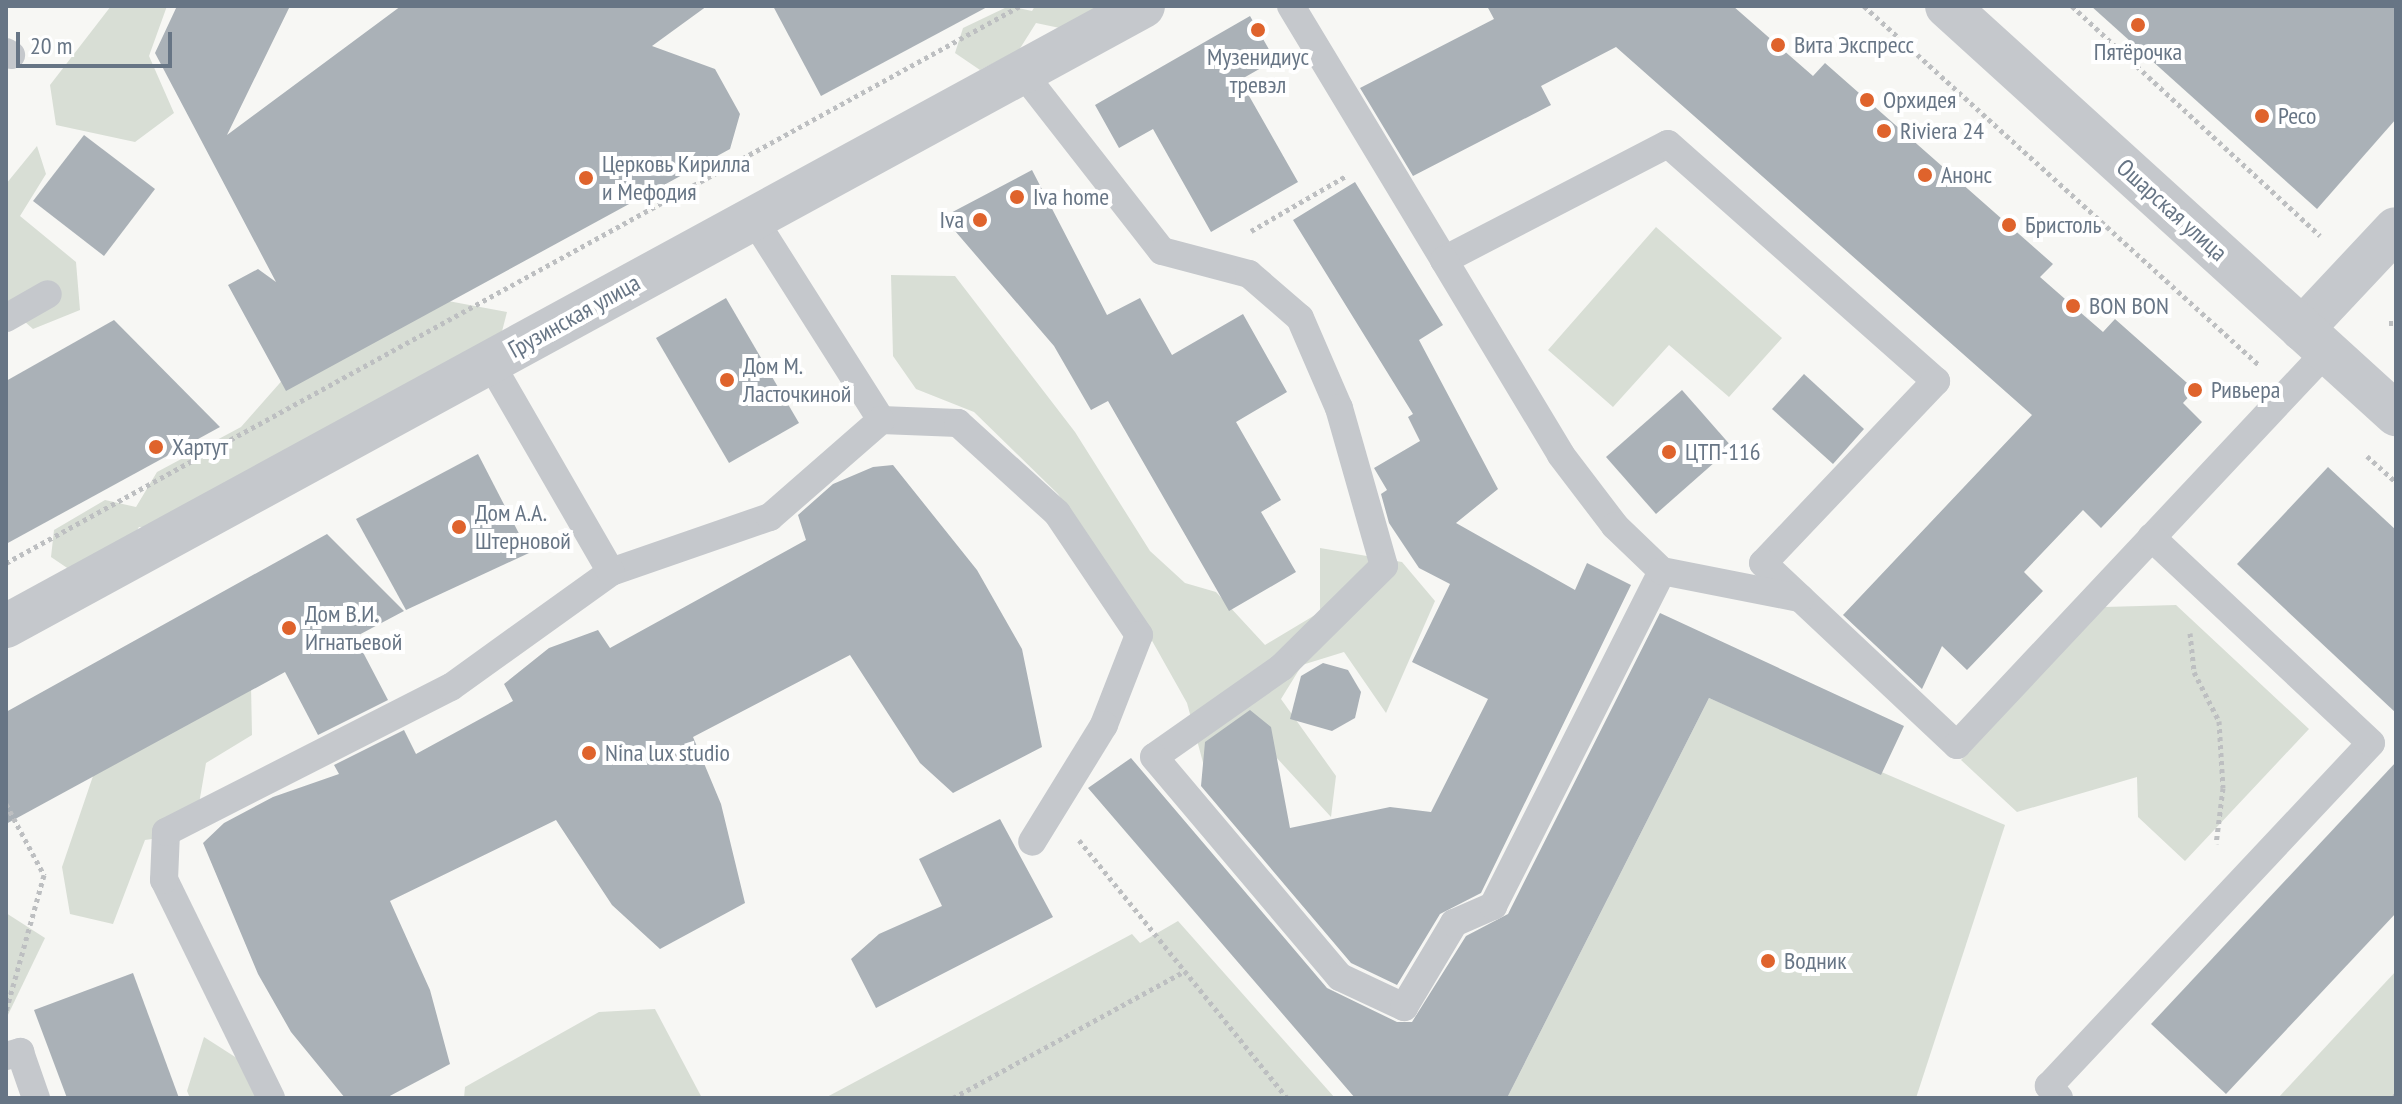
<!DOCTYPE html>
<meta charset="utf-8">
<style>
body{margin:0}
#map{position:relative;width:2402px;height:1104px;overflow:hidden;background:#f7f7f4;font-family:"PT Sans Narrow",sans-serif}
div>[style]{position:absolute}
.green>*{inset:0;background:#d8ded5}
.building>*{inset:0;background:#aab1b7}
.path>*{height:5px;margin-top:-2.5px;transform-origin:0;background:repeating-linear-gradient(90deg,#bdbfc1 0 4px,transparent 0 8px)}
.service>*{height:28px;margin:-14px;padding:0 14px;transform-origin:14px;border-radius:14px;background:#c5c8cc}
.minor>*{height:44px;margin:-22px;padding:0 22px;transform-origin:22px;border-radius:22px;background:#c5c8cc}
.tertiary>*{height:44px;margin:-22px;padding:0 22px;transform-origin:22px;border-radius:22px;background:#c5c8cc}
.dots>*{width:22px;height:22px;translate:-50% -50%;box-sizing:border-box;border:4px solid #fff;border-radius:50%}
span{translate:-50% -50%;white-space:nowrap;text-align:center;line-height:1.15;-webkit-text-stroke:8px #fff;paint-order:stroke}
.poi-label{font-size:24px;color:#677585}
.left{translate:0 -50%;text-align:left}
.right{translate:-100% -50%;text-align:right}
.street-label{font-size:24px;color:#677585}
.frame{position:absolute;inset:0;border:8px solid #677585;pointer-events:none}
.scale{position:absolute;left:16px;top:32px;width:156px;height:36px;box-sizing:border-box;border:4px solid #677585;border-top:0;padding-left:10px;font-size:24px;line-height:28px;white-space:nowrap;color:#677585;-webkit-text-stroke:6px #fff;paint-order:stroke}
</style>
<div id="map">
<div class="green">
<div style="clip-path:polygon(111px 6px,167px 6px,149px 56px,174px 113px,135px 142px,56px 125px,50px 85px)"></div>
<div style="clip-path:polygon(1009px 6px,1032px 11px,1035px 6px,1111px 6px,1074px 31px,1036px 23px,1019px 50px,980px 70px,955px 53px,963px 28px)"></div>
<div style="clip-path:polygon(37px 146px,46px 174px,20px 216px,76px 262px,80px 310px,33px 329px,6px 305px,6px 184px)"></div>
<div style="clip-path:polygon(1656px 227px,1782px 338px,1729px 397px,1669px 345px,1613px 407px,1548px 350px)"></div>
<div style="clip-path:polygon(891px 275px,955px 276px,1075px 432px,1150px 551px,1185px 583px,1216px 592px,1265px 645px,1320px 612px,1320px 548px,1402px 562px,1435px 601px,1386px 713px,1344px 652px,1302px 665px,1281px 699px,1336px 776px,1331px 817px,1253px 732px,1205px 770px,1187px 703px,1137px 614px,1058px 494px,974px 412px,916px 389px,893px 356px)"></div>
<div style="clip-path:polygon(432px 298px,507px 312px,498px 347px,174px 528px,139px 527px,122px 554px,82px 578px,51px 557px,54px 530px,105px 500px,136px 507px,157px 472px,241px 427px,309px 350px)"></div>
<div style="clip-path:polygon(2176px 605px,2309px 729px,2185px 861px,2138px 817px,2137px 777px,2017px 812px,1961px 760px,2104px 607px)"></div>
<div style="clip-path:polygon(251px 685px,252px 735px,206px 763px,194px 833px,145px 840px,113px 924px,70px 914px,62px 867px,107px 735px)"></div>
<div style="clip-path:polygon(1709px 698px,2005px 825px,1916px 1098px,1507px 1098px)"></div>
<div style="clip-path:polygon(6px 913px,45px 938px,6px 1019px)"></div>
<div style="clip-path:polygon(1178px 921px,1335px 1098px,825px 1098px,1132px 934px,1140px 943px)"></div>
<div style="clip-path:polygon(2396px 971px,2396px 1098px,2278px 1098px)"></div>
<div style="clip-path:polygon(655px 1009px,702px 1098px,464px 1098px,465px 1087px,599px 1012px)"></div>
<div style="clip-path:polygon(204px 1037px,243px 1062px,259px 1098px,190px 1098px,187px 1091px)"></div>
</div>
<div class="building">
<div style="clip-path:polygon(177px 6px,290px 6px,227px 135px,401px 6px,707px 6px,652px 46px,715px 69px,740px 114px,730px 149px,286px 391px,228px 285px,258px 269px,276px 282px,155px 53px)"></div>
<div style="clip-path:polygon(773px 6px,989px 6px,821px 96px)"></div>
<div style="clip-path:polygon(1487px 6px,1733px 6px,1813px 76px,1825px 63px,2053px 264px,2040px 277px,2073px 306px,2103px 332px,2115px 319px,2195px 390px,2183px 403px,2202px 422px,2101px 528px,2083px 510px,2024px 572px,2043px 591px,1967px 670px,1942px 646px,1922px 689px,1843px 615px,2032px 415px,1616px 47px,1541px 86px,1551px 105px,1413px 176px,1360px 88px,1494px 19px)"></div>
<div style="clip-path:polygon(2091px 6px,2396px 6px,2396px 119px,2317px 209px)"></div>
<div style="clip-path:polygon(1250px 16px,1275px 60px,1240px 80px,1298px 182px,1211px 232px,1153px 129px,1119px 148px,1095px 105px)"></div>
<div style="clip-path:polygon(84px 135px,155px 189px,104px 256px,33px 201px)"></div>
<div style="clip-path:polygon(1032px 170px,1107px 315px,1140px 298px,1172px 355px,1243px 314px,1287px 392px,1236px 422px,1281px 500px,1261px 512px,1296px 572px,1229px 611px,1108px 401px,1091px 410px,1054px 346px,943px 217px)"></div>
<div style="clip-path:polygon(1355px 182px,1443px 325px,1419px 340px,1498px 489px,1456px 523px,1575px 590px,1587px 563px,1631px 585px,1481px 893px,1440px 914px,1397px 985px,1351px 963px,1201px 786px,1205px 742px,1250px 710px,1271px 727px,1290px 828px,1390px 807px,1431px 812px,1488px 699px,1412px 662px,1450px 584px,1419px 568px,1389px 523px,1381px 494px,1387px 490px,1374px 468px,1420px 441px,1408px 417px,1413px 414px,1293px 220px)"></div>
<div style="clip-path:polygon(726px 298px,799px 423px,729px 463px,656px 338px)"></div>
<div style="clip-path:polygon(114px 320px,220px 427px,6px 544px,6px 381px)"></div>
<div style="clip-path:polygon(1804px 374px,1864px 429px,1833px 464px,1772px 409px)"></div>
<div style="clip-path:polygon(1682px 390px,1732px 447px,1656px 514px,1606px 457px)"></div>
<div style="clip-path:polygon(478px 454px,529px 553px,406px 610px,356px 519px)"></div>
<div style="clip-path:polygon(893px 465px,977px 570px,1022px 649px,1042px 747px,953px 793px,920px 763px,850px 655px,693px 737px,721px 804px,745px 903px,660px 949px,612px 905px,556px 820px,390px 901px,430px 990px,450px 1064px,386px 1098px,345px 1098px,291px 1032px,258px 974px,203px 843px,224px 823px,273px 797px,339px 774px,334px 765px,404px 730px,416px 754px,513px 701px,504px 684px,549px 648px,598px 630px,610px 648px,806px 540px,798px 515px,833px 484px,873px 467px)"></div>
<div style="clip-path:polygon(2328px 467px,2396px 530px,2396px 713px,2237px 564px)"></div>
<div style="clip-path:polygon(327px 534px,404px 611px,355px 637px,388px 700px,318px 735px,285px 672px,6px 824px,6px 712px)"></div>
<div style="clip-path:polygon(1660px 613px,1904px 726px,1881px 775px,1709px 698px,1507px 1098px,1355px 1098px,1088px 788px,1131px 758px,1327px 988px,1397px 1022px,1412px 1022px,1466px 936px,1508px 914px)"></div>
<div style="clip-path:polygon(1323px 663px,1348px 670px,1361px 692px,1355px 718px,1332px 731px,1290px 719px,1301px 676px)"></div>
<div style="clip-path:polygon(2396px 762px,2396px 913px,2226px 1094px,2151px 1024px)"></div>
<div style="clip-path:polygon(1000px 819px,1053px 917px,876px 1008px,851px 959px,879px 934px,942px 906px,919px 859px)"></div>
<div style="clip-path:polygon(133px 973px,179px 1098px,67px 1098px,34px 1010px)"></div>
</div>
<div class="path">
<div style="left:1864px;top:6px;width:534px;rotate:42.27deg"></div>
<div style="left:2072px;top:6px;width:338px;rotate:42.8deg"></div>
<div style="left:1251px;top:231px;width:110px;rotate:-30.1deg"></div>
<div style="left:2389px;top:323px;width:7px"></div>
<div style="left:2367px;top:456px;width:39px;rotate:42deg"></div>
<div style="left:6px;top:563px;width:1157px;rotate:-28.78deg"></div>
<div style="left:2190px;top:633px;width:39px;rotate:84deg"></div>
<div style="left:2194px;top:672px;width:55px;rotate:63deg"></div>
<div style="left:2219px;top:721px;width:67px;rotate:86.6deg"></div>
<div style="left:2223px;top:788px;width:56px;rotate:97.1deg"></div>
<div style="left:6px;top:804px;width:81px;rotate:61.8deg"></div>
<div style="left:44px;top:875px;width:141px;rotate:105.6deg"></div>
<div style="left:1079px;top:840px;width:331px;rotate:51.1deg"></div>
<div style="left:953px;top:1098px;width:264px;rotate:-28.7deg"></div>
<div style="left:2394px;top:1098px;width:4px;rotate:-63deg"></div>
</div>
<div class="service">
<div style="left:1291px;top:6px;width:297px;rotate:58.9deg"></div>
<div style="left:1444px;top:260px;width:252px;rotate:-27.4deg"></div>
<div style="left:1668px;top:144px;width:358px;rotate:41.5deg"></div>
<div style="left:1936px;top:381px;width:251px;rotate:133.5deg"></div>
<div style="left:1763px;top:563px;width:266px;rotate:43.2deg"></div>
<div style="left:1957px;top:745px;width:540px;rotate:-46.8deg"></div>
<div style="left:6px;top:52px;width:6px;rotate:31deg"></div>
<div style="left:1022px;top:72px;width:227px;rotate:52deg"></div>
<div style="left:1162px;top:251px;width:90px;rotate:14.8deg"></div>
<div style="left:1249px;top:274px;width:67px;rotate:40.8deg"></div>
<div style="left:1300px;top:318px;width:98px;rotate:66.6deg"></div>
<div style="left:1339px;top:408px;width:164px;rotate:74.1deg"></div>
<div style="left:1384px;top:566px;width:144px;rotate:135.3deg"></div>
<div style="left:1282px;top:667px;width:156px;rotate:144.9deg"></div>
<div style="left:1154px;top:757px;width:288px;rotate:49.8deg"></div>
<div style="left:1340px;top:977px;width:71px;rotate:25.1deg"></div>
<div style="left:1404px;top:1007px;width:98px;rotate:-59.2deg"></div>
<div style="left:1454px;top:923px;width:43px;rotate:-23.6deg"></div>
<div style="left:1493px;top:906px;width:375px;rotate:-63.2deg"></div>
<div style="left:753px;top:218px;width:239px;rotate:57.6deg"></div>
<div style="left:881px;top:420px;width:77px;rotate:2.2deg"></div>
<div style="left:958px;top:423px;width:134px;rotate:42.3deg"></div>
<div style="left:1057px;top:513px;width:147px;rotate:56.1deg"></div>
<div style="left:1139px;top:635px;width:97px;rotate:111.3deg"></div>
<div style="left:1104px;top:725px;width:137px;rotate:121.6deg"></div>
<div style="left:1444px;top:260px;width:227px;rotate:59deg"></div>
<div style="left:1561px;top:455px;width:89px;rotate:52.7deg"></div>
<div style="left:1615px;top:526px;width:65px;rotate:43.8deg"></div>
<div style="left:1662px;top:571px;width:141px;rotate:11.1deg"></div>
<div style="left:6px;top:318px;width:48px;rotate:-29.7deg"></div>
<div style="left:611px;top:572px;width:168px;rotate:-19.1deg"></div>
<div style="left:770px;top:517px;width:147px;rotate:-41.1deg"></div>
<div style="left:6px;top:1056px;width:15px;rotate:-16deg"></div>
<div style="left:20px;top:1052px;width:49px;rotate:70.8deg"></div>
<div style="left:271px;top:1098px;width:243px;rotate:-116.1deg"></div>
<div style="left:164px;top:880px;width:48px;rotate:-87.6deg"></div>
<div style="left:166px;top:832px;width:320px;rotate:-27deg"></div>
<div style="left:451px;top:687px;width:197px;rotate:-35.7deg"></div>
<div style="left:611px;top:572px;width:242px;rotate:-120deg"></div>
<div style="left:2059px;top:1098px;width:16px;rotate:-130deg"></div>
<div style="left:2049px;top:1086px;width:470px;rotate:-46.8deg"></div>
<div style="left:2371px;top:743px;width:301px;rotate:-136.9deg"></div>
</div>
<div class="minor">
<div style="left:2302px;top:329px;width:137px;rotate:-46.8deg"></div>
<div style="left:6px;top:626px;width:1295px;rotate:-28.6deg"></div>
</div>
<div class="tertiary">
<div style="left:1947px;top:6px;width:607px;rotate:42.26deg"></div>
</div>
<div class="dots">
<div style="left:2138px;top:25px;background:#df632c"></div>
<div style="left:1258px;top:30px;background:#df632c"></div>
<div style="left:1778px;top:45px;background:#df632c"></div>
<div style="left:1867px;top:100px;background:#df632c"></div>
<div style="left:2262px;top:116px;background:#df632c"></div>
<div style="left:1884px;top:131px;background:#df632c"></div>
<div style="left:1925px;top:175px;background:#df632c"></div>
<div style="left:586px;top:178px;background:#df632c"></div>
<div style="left:1017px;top:197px;background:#df632c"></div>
<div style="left:980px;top:220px;background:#df632c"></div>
<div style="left:2009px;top:225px;background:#df632c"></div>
<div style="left:2073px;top:306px;background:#df632c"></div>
<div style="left:727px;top:380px;background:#df632c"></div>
<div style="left:2195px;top:390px;background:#df632c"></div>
<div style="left:156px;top:447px;background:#df632c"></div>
<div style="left:1669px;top:452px;background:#df632c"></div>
<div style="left:459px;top:527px;background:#df632c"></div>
<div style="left:289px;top:628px;background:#df632c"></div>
<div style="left:589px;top:753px;background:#df632c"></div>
<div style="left:1768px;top:961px;background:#df632c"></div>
</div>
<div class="poi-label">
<span class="left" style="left:1794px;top:45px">Вита Экспресс</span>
<span style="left:2138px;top:52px">Пятёрочка</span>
<span style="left:1258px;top:71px">Музенидиус<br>тревэл</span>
<span class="left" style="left:1883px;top:100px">Орхидея</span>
<span class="left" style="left:2278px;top:116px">Ресо</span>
<span class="left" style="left:1900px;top:131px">Riviera 24</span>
<span class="left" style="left:602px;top:178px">Церковь Кирилла<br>и Мефодия</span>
<span class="left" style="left:1941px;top:175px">Анонс</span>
<span class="left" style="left:1033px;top:197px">Iva home</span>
<span class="right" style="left:964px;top:220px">Iva</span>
<span class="left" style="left:2025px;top:225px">Бристоль</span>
<span class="left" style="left:2089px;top:306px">BON BON</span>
<span class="left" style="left:743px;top:380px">Дом М.<br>Ласточкиной</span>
<span class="left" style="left:2211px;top:390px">Ривьера</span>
<span class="left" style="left:172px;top:447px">Хартут</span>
<span class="left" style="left:1685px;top:452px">ЦТП-116</span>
<span class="left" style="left:475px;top:527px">Дом А.А.<br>Штерновой</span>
<span class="left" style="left:305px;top:628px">Дом В.И.<br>Игнатьевой</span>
<span class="left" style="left:605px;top:753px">Nina lux studio</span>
<span class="left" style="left:1784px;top:961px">Водник</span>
</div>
<div class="street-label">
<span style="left:2172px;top:210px;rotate:42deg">Ошарская улица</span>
<span style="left:574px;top:316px;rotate:-29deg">Грузинская улица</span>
</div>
<div class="frame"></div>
<div class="scale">20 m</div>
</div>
